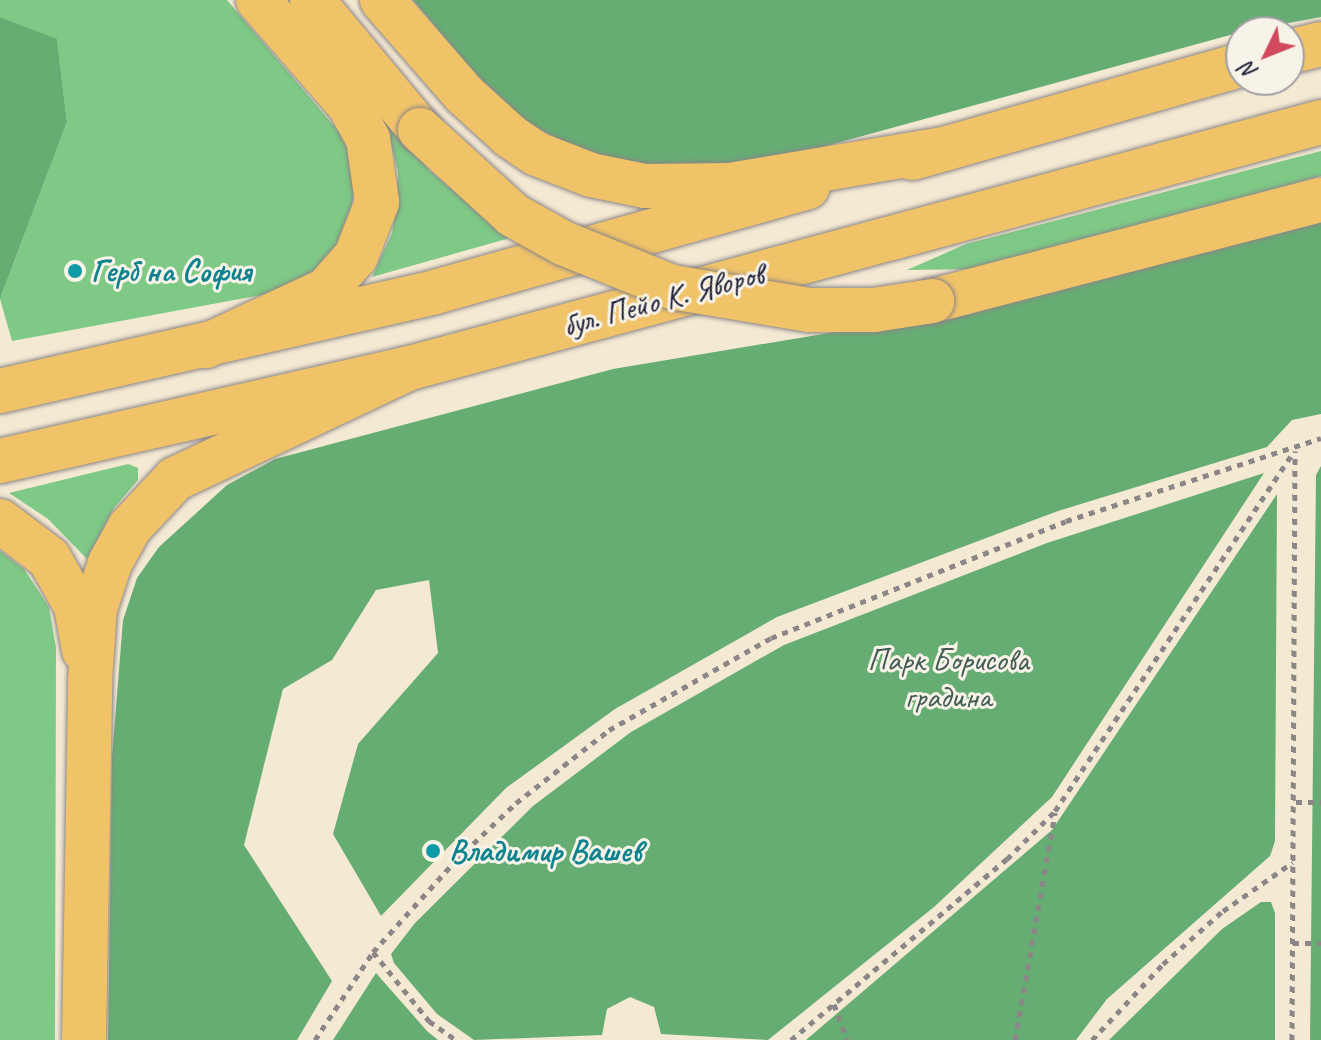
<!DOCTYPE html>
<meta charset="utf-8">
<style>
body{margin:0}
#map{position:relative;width:1321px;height:1040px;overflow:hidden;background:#f4e9d3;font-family:Caveat,sans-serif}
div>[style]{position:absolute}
.green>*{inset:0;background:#7ec986}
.forest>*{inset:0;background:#66ad73}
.path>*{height:5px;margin-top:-2.5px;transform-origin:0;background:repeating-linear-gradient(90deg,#8b8687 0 6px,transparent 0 12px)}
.roads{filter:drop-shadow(0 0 2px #8b8687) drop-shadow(0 0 2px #8b8687)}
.primary>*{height:44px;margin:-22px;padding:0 22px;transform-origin:22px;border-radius:22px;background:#f1c369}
.highway>*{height:44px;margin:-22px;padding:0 22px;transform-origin:22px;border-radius:22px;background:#f1c369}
.bridges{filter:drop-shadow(0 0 2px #8b8687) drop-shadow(0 0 2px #8b8687)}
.highway-bridge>*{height:44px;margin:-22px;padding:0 22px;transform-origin:22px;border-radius:22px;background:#f1c369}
.dots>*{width:22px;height:22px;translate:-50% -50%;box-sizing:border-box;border:4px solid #f7f3e8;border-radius:50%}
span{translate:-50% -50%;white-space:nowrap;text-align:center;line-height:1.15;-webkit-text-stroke:6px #f7f3e8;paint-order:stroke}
.culture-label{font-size:32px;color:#0d838f;font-weight:700}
.left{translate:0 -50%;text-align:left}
.street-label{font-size:32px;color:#22223b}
.park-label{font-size:32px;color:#425c55}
.north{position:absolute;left:1225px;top:16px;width:80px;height:80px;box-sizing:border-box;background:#f7f3e8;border:2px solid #a29fa3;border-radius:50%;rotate:227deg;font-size:22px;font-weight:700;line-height:32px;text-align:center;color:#22223b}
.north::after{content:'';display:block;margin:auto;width:28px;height:36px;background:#d1495b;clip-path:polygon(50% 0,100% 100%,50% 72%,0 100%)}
</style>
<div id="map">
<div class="green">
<div style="clip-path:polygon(0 0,227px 0,340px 133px,350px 152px,356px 180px,347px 234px,315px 271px,267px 294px,12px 341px,0 299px,67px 122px,57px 40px,0 17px)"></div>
<div style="clip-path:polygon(285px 0,430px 171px,510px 238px,372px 277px,392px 233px,397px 202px,398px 172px,390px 138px)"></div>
<div style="clip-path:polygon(1321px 151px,1321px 176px,977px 269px,907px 270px,966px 244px)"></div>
<div style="clip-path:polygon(128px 464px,138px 468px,138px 480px,114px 508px,87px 559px,48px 519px,9px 493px)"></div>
<div style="clip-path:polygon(0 551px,24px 569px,49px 607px,56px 648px,55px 1040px,0 1040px)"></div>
</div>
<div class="forest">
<div style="clip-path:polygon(413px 0,1321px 0,1321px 17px,1241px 32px,797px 154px,726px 169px,666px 171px,577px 150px,521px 119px,488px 89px)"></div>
<div style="clip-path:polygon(0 17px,57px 39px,67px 122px,0 299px)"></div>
<div style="clip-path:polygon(1321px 222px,1321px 414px,1292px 420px,1267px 447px,1058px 511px,777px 617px,615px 709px,506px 788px,381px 916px,333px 834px,358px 744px,438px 653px,429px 580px,376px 590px,332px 660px,283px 689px,244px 845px,332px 981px,297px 1040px,108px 1040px,112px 757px,123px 620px,137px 578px,159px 547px,227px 485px,275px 459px,613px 369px,877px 325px)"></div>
<div style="clip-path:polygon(1321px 466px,1321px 1040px,1310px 1040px,1316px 475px)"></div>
<div style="clip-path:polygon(1264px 473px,1052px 797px,934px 907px,768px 1040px,661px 1034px,654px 1007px,630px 997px,607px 1009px,602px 1035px,474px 1040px,437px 1014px,394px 963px,391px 954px,415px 923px,533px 806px,631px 732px,784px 645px,1047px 543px)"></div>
<div style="clip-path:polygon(1277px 494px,1275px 841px,1270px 856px,1107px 999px,1076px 1040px,806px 1040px,1052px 830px)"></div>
<div style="clip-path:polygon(1261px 902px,1271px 902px,1275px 913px,1275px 1040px,1109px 1040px,1222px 929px)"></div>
<div style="clip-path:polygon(376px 973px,427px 1031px,438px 1040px,333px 1040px)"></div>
</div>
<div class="path">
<div style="left:1296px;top:802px;width:25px"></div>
<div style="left:1293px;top:943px;width:28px"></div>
<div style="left:373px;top:952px;width:89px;rotate:50.9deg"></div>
<div style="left:429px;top:1021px;width:33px;rotate:35deg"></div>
<div style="left:834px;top:1004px;width:38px;rotate:70deg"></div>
<div style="left:315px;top:1040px;width:105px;rotate:-56.6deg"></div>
<div style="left:373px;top:952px;width:124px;rotate:-47.9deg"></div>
<div style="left:456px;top:860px;width:83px;rotate:-43.5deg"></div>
<div style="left:516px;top:803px;width:118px;rotate:-38.1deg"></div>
<div style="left:609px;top:730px;width:186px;rotate:-29.6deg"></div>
<div style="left:771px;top:638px;width:317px;rotate:-21.6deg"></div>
<div style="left:1066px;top:521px;width:268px;rotate:-18deg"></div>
<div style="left:791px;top:1040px;width:282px;rotate:-40deg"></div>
<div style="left:1007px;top:859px;width:68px;rotate:-45deg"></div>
<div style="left:1055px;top:811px;width:432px;rotate:-56.4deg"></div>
<div style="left:1015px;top:1040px;width:231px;rotate:-80deg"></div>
<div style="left:1092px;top:1040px;width:104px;rotate:-46.9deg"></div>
<div style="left:1163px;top:964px;width:80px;rotate:-41.5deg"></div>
<div style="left:1223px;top:911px;width:85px;rotate:-35deg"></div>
<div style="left:1292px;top:1040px;width:589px;rotate:-89.71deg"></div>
</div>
<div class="roads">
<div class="primary">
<div style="left:1289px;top:52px;width:33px;rotate:-14deg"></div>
<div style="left:912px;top:158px;width:342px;rotate:-15.8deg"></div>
<div style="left:0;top:391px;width:446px;rotate:-12.8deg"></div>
<div style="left:435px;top:292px;width:387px;rotate:-15.7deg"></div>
<div style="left:0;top:461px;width:420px;rotate:-12.8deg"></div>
<div style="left:410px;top:368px;width:944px;rotate:-15.11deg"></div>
</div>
<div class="highway">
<div style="left:312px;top:0;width:169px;rotate:50.3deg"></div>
<div style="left:382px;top:0;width:126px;rotate:48.9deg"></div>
<div style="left:465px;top:95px;width:61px;rotate:42.3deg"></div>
<div style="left:510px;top:136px;width:32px;rotate:34deg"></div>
<div style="left:537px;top:154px;width:58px;rotate:21.3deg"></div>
<div style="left:591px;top:175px;width:55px;rotate:11.5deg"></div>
<div style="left:645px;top:186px;width:85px;rotate:-0.7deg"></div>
<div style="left:730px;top:185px;width:221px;rotate:-9.6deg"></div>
<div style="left:932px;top:301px;width:402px;rotate:-14.6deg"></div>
<div style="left:206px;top:346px;width:132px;rotate:-25deg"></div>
<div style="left:326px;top:290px;width:45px;rotate:-48.6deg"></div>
<div style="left:356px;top:256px;width:58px;rotate:-68.7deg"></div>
<div style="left:377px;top:202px;width:64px;rotate:-98.1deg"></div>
<div style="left:368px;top:139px;width:39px;rotate:-119deg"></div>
<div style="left:349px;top:105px;width:139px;rotate:-130.9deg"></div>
<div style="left:0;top:521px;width:61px;rotate:37.1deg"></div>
<div style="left:49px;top:558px;width:55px;rotate:60.6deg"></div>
<div style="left:76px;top:606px;width:45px;rotate:79.7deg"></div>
<div style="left:84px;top:1040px;width:360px;rotate:-89deg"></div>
<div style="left:90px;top:680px;width:71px;rotate:-86deg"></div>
<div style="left:95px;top:609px;width:48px;rotate:-71.9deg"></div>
<div style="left:110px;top:563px;width:41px;rotate:-60.9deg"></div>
<div style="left:130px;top:527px;width:66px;rotate:-46.8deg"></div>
<div style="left:175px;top:479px;width:260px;rotate:-25.3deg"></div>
</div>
</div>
<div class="bridges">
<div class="highway-bridge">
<div style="left:420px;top:130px;width:126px;rotate:42.4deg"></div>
<div style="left:513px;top:215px;width:57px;rotate:29.2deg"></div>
<div style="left:563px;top:243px;width:118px;rotate:22deg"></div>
<div style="left:672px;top:287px;width:139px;rotate:9.5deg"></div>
<div style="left:809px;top:310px;width:65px"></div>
<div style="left:874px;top:310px;width:59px;rotate:-8.8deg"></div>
</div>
</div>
<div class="dots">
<div style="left:75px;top:271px;background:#0f9aa8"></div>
<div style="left:433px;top:851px;background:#0f9aa8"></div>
</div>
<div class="culture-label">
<span class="left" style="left:91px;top:271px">Герб на София</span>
<span class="left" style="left:449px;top:851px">Владимир Вашев</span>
</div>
<div class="street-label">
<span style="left:663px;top:300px;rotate:-15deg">бул. Пейо К. Яворов</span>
</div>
<div class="park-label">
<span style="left:948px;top:679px">Парк Борисова<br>градина</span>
</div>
<div class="north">N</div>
</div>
